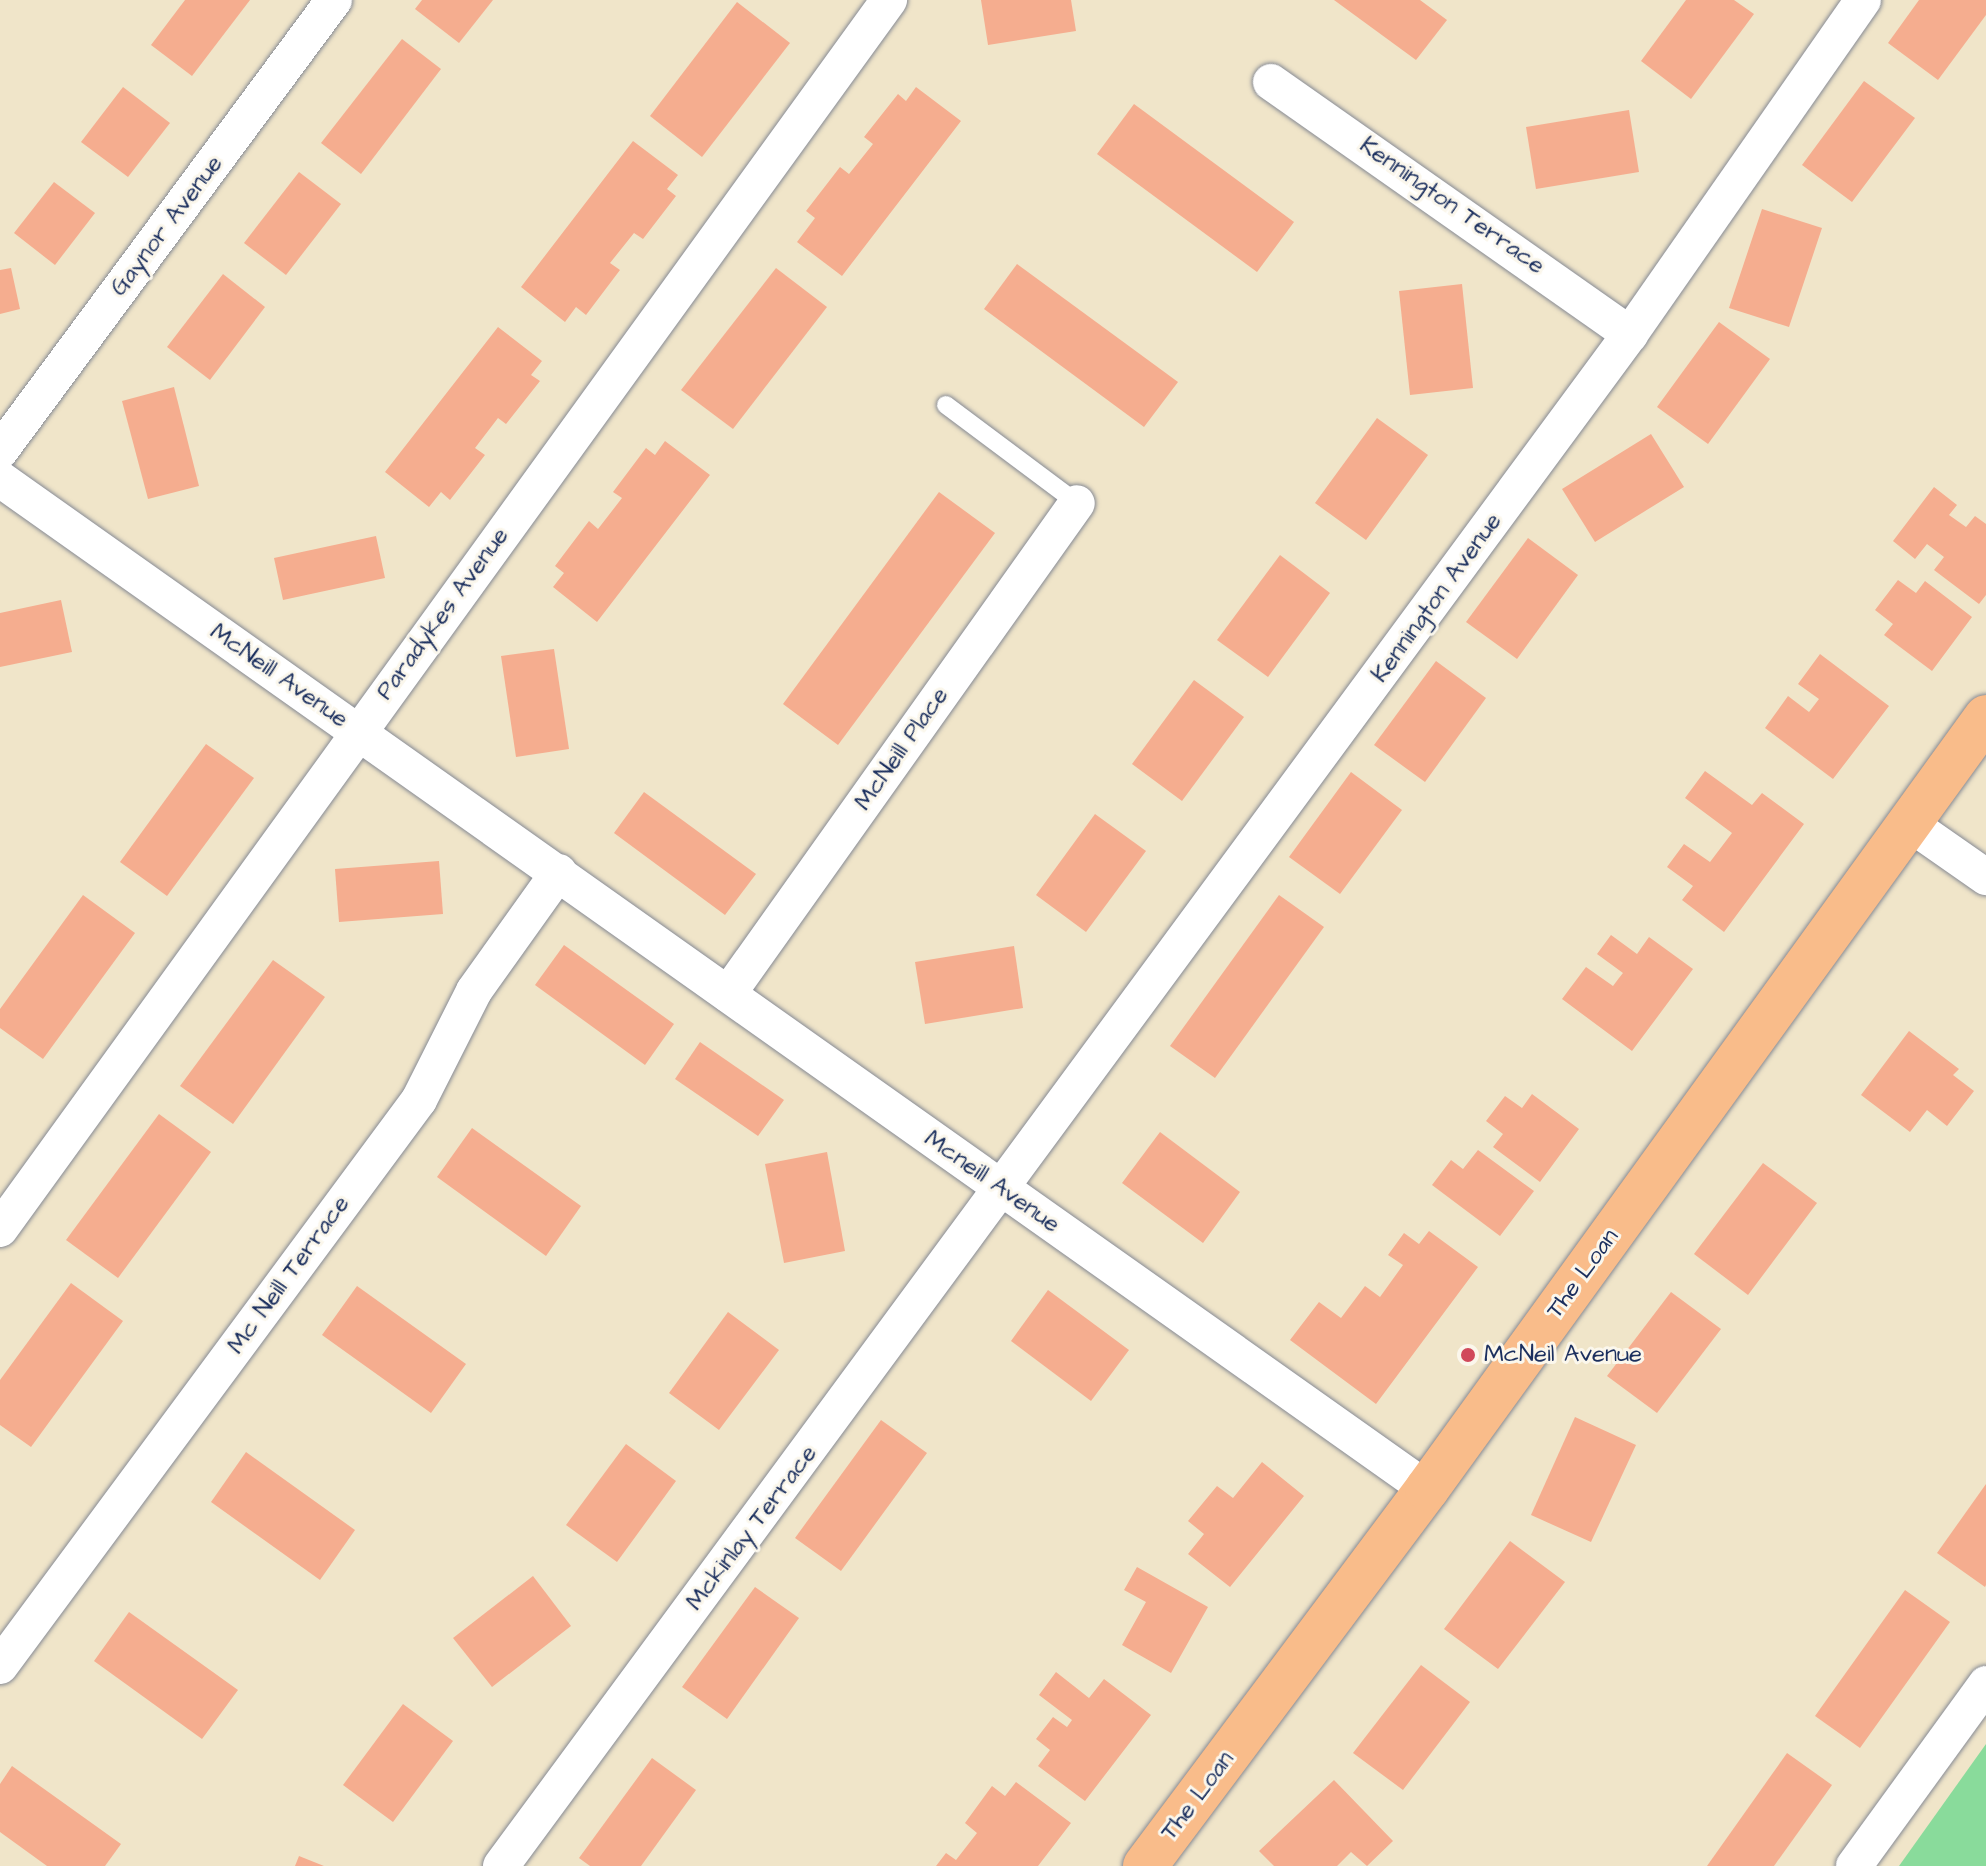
<!DOCTYPE html>
<style>
body{margin:0}
#map{position:relative;width:1986px;height:1866px;overflow:hidden;background:#f0e5c9;font-family:"Architects Daughter",sans-serif}
div>[style]{position:absolute}
.green>*{inset:0;background:#89db9b}
.building>*{inset:0;background:#f5ad8f}
.roads{filter:drop-shadow(0 0 2px #868a94) drop-shadow(0 0 2px #868a94)}
.lane>*{height:18px;margin:-9px;padding:0 9px;transform-origin:9px;border-radius:9px;background:#fff}
.street>*{height:36px;margin:-18px;padding:0 18px;transform-origin:18px;border-radius:18px;background:#fff}
.primary>*{height:44px;margin:-22px;padding:0 22px;transform-origin:22px;border-radius:22px;background:#f9bc8a}
.dots>*{width:22px;height:22px;translate:-50% -50%;box-sizing:border-box;border:4px solid #fbf7ec;border-radius:50%}
span{translate:-50% -50%;white-space:nowrap;text-align:center;line-height:1.15;-webkit-text-stroke:6px #fbf7ec;paint-order:stroke}
.street-label{font-size:24px;color:#1b2f5e}
.poi-label{font-size:24px;color:#1b2f5e}
.left{translate:0 -50%;text-align:left}
</style>
<div id="map">
<div class="green">
<div style="clip-path:polygon(1986px 1744px,1986px 1866px,1899px 1866px)"></div>
</div>
<div class="building">
<div style="clip-path:polygon(185px 0,250px 0,192px 76px,151px 45px)"></div>
<div style="clip-path:polygon(422px 0,493px 0,459px 43px,415px 9px)"></div>
<div style="clip-path:polygon(981px 0,1071px 0,1076px 31px,988px 45px)"></div>
<div style="clip-path:polygon(1334px 0,1420px 0,1447px 20px,1416px 60px)"></div>
<div style="clip-path:polygon(1686px 0,1734px 0,1754px 14px,1691px 99px,1641px 61px)"></div>
<div style="clip-path:polygon(1919px 0,1986px 0,1986px 15px,1938px 80px,1888px 43px)"></div>
<div style="clip-path:polygon(737px 2px,790px 43px,702px 157px,650px 116px)"></div>
<div style="clip-path:polygon(402px 39px,441px 69px,361px 174px,321px 143px)"></div>
<div style="clip-path:polygon(1864px 81px,1915px 118px,1852px 202px,1802px 165px)"></div>
<div style="clip-path:polygon(123px 87px,170px 123px,128px 177px,81px 142px)"></div>
<div style="clip-path:polygon(916px 87px,961px 121px,842px 276px,797px 242px,815px 218px,806px 211px,840px 167px,849px 174px,873px 144px,864px 137px,898px 94px,906px 101px)"></div>
<div style="clip-path:polygon(1134px 104px,1294px 222px,1257px 272px,1097px 154px)"></div>
<div style="clip-path:polygon(1629px 110px,1639px 172px,1536px 189px,1526px 127px)"></div>
<div style="clip-path:polygon(633px 141px,678px 175px,667px 189px,676px 196px,643px 239px,634px 233px,610px 263px,620px 270px,586px 315px,576px 307px,565px 322px,521px 287px)"></div>
<div style="clip-path:polygon(299px 172px,341px 204px,286px 275px,244px 243px)"></div>
<div style="clip-path:polygon(54px 182px,95px 213px,55px 265px,14px 233px)"></div>
<div style="clip-path:polygon(1762px 209px,1822px 228px,1789px 327px,1729px 308px)"></div>
<div style="clip-path:polygon(1017px 264px,1178px 382px,1144px 427px,984px 309px)"></div>
<div style="clip-path:polygon(11px 268px,20px 309px,0 314px,0 270px)"></div>
<div style="clip-path:polygon(776px 268px,827px 307px,733px 429px,681px 390px)"></div>
<div style="clip-path:polygon(223px 274px,265px 307px,210px 380px,167px 347px)"></div>
<div style="clip-path:polygon(1462px 284px,1473px 388px,1410px 395px,1399px 291px)"></div>
<div style="clip-path:polygon(1719px 322px,1770px 359px,1708px 444px,1657px 407px)"></div>
<div style="clip-path:polygon(498px 327px,542px 361px,531px 375px,540px 381px,506px 424px,498px 418px,475px 448px,485px 455px,450px 500px,441px 492px,429px 507px,385px 472px)"></div>
<div style="clip-path:polygon(174px 387px,199px 486px,148px 499px,122px 401px)"></div>
<div style="clip-path:polygon(1377px 418px,1428px 455px,1366px 540px,1315px 503px)"></div>
<div style="clip-path:polygon(1651px 434px,1684px 487px,1595px 542px,1562px 489px)"></div>
<div style="clip-path:polygon(665px 441px,710px 475px,597px 622px,553px 587px,564px 573px,555px 566px,589px 521px,598px 529px,622px 498px,613px 492px,646px 448px,655px 455px)"></div>
<div style="clip-path:polygon(1934px 487px,1957px 505px,1949px 515px,1966px 527px,1975px 516px,1986px 524px,1986px 595px,1979px 604px,1934px 570px,1944px 557px,1927px 544px,1915px 559px,1893px 541px)"></div>
<div style="clip-path:polygon(939px 492px,995px 533px,838px 745px,783px 704px)"></div>
<div style="clip-path:polygon(376px 536px,385px 578px,283px 600px,274px 558px)"></div>
<div style="clip-path:polygon(1528px 538px,1578px 575px,1517px 659px,1466px 622px)"></div>
<div style="clip-path:polygon(1280px 555px,1330px 593px,1268px 677px,1217px 640px)"></div>
<div style="clip-path:polygon(1898px 580px,1916px 593px,1925px 581px,1972px 617px,1932px 671px,1884px 635px,1893px 624px,1875px 610px)"></div>
<div style="clip-path:polygon(61px 600px,72px 652px,0 667px,0 613px)"></div>
<div style="clip-path:polygon(554px 649px,569px 749px,516px 757px,501px 656px)"></div>
<div style="clip-path:polygon(1820px 654px,1889px 706px,1833px 779px,1765px 728px,1788px 696px,1809px 712px,1819px 699px,1798px 684px)"></div>
<div style="clip-path:polygon(1436px 661px,1486px 698px,1425px 782px,1374px 745px)"></div>
<div style="clip-path:polygon(1194px 680px,1244px 717px,1182px 801px,1132px 764px)"></div>
<div style="clip-path:polygon(206px 744px,254px 778px,167px 896px,120px 862px)"></div>
<div style="clip-path:polygon(1705px 771px,1752px 805px,1762px 793px,1804px 824px,1724px 932px,1682px 900px,1693px 886px,1667px 867px,1684px 844px,1710px 862px,1732px 833px,1685px 798px)"></div>
<div style="clip-path:polygon(1351px 772px,1402px 810px,1340px 894px,1289px 857px)"></div>
<div style="clip-path:polygon(644px 792px,756px 874px,725px 915px,614px 833px)"></div>
<div style="clip-path:polygon(1095px 814px,1146px 851px,1086px 932px,1036px 895px)"></div>
<div style="clip-path:polygon(439px 861px,443px 914px,339px 922px,335px 869px)"></div>
<div style="clip-path:polygon(83px 895px,135px 933px,43px 1059px,0 1028px,0 1009px)"></div>
<div style="clip-path:polygon(1279px 895px,1324px 927px,1215px 1078px,1170px 1046px)"></div>
<div style="clip-path:polygon(1611px 935px,1637px 954px,1649px 937px,1693px 969px,1632px 1051px,1562px 999px,1586px 967px,1613px 986px,1619px 978px,1623px 973px,1597px 954px)"></div>
<div style="clip-path:polygon(564px 945px,674px 1024px,645px 1065px,535px 985px)"></div>
<div style="clip-path:polygon(1014px 946px,1023px 1008px,925px 1024px,915px 962px)"></div>
<div style="clip-path:polygon(273px 960px,325px 997px,233px 1124px,180px 1086px)"></div>
<div style="clip-path:polygon(1909px 1031px,1959px 1069px,1953px 1075px,1974px 1091px,1947px 1126px,1927px 1110px,1910px 1132px,1861px 1095px)"></div>
<div style="clip-path:polygon(700px 1042px,784px 1100px,758px 1136px,675px 1079px)"></div>
<div style="clip-path:polygon(1532px 1094px,1579px 1129px,1540px 1182px,1493px 1147px,1503px 1134px,1486px 1121px,1505px 1096px,1522px 1108px)"></div>
<div style="clip-path:polygon(159px 1114px,211px 1152px,118px 1278px,66px 1240px)"></div>
<div style="clip-path:polygon(472px 1128px,581px 1206px,546px 1256px,437px 1177px)"></div>
<div style="clip-path:polygon(1160px 1132px,1240px 1192px,1203px 1243px,1122px 1183px)"></div>
<div style="clip-path:polygon(1478px 1150px,1534px 1191px,1500px 1236px,1432px 1185px,1451px 1160px,1463px 1169px)"></div>
<div style="clip-path:polygon(827px 1152px,845px 1251px,784px 1263px,765px 1164px)"></div>
<div style="clip-path:polygon(1763px 1163px,1817px 1203px,1748px 1295px,1694px 1254px)"></div>
<div style="clip-path:polygon(1429px 1231px,1478px 1267px,1376px 1404px,1290px 1340px,1319px 1302px,1341px 1318px,1365px 1286px,1380px 1297px,1403px 1265px,1388px 1255px,1404px 1233px,1419px 1244px)"></div>
<div style="clip-path:polygon(71px 1283px,123px 1321px,31px 1447px,0 1425px,0 1380px)"></div>
<div style="clip-path:polygon(357px 1286px,466px 1364px,431px 1413px,322px 1335px)"></div>
<div style="clip-path:polygon(1048px 1290px,1129px 1350px,1091px 1401px,1011px 1341px)"></div>
<div style="clip-path:polygon(1671px 1292px,1721px 1329px,1657px 1413px,1607px 1376px)"></div>
<div style="clip-path:polygon(728px 1312px,779px 1350px,719px 1430px,669px 1393px)"></div>
<div style="clip-path:polygon(1575px 1417px,1636px 1445px,1591px 1542px,1531px 1515px)"></div>
<div style="clip-path:polygon(881px 1420px,927px 1453px,841px 1571px,795px 1538px)"></div>
<div style="clip-path:polygon(626px 1444px,676px 1481px,617px 1562px,566px 1525px)"></div>
<div style="clip-path:polygon(246px 1452px,355px 1530px,320px 1580px,211px 1502px)"></div>
<div style="clip-path:polygon(1262px 1462px,1304px 1496px,1230px 1587px,1188px 1554px,1204px 1534px,1188px 1521px,1217px 1486px,1233px 1498px)"></div>
<div style="clip-path:polygon(1986px 1484px,1986px 1585px,1985px 1587px,1937px 1553px)"></div>
<div style="clip-path:polygon(1510px 1541px,1565px 1582px,1498px 1669px,1444px 1629px)"></div>
<div style="clip-path:polygon(1137px 1567px,1208px 1607px,1171px 1673px,1122px 1645px,1146px 1602px,1124px 1590px)"></div>
<div style="clip-path:polygon(533px 1576px,571px 1626px,492px 1687px,453px 1638px)"></div>
<div style="clip-path:polygon(755px 1587px,799px 1618px,727px 1719px,682px 1687px)"></div>
<div style="clip-path:polygon(1905px 1590px,1950px 1622px,1860px 1748px,1815px 1716px)"></div>
<div style="clip-path:polygon(129px 1612px,238px 1690px,202px 1739px,94px 1661px)"></div>
<div style="clip-path:polygon(1421px 1665px,1470px 1702px,1403px 1790px,1353px 1753px)"></div>
<div style="clip-path:polygon(1056px 1672px,1089px 1698px,1104px 1679px,1151px 1715px,1085px 1801px,1038px 1766px,1050px 1750px,1036px 1739px,1053px 1717px,1067px 1727px,1072px 1720px,1039px 1695px)"></div>
<div style="clip-path:polygon(403px 1704px,453px 1741px,393px 1822px,343px 1785px)"></div>
<div style="clip-path:polygon(1787px 1753px,1832px 1785px,1774px 1866px,1707px 1866px)"></div>
<div style="clip-path:polygon(652px 1758px,696px 1790px,641px 1866px,590px 1866px,579px 1858px)"></div>
<div style="clip-path:polygon(12px 1766px,121px 1844px,105px 1866px,47px 1866px,0 1832px,0 1784px)"></div>
<div style="clip-path:polygon(1334px 1780px,1393px 1841px,1367px 1866px,1351px 1852px,1337px 1866px,1274px 1866px,1259px 1851px)"></div>
<div style="clip-path:polygon(1016px 1782px,1071px 1823px,1038px 1866px,936px 1866px,946px 1853px,956px 1860px,977px 1833px,965px 1823px,992px 1786px,1005px 1796px)"></div>
<div style="clip-path:polygon(299px 1856px,324px 1866px,295px 1866px)"></div>
</div>
<div class="roads">
<div class="lane">
<div style="left:946px;top:405px;width:164px;rotate:36.8deg"></div>
</div>
<div class="street">
<div style="left:1271px;top:82px;width:439px;rotate:35.1deg"></div>
<div style="left:0;top:451px;width:561px;rotate:-53.48deg"></div>
<div style="left:0;top:479px;width:1748px;rotate:35.29deg"></div>
<div style="left:1910px;top:824px;width:93px;rotate:34.9deg"></div>
<div style="left:728px;top:994px;width:602px;rotate:-54.6deg"></div>
<div style="left:0;top:1229px;width:1517px;rotate:-54.12deg"></div>
<div style="left:0;top:1666px;width:704px;rotate:-53.49deg"></div>
<div style="left:419px;top:1100px;width:122px;rotate:-63.2deg"></div>
<div style="left:474px;top:991px;width:146px;rotate:-54.5deg"></div>
<div style="left:501px;top:1866px;width:1903px;rotate:-53.61deg"></div>
<div style="left:1630px;top:334px;width:407px;rotate:-55.1deg"></div>
<div style="left:1854px;top:1866px;width:225px;rotate:-54deg"></div>
</div>
<div class="primary">
<div style="left:1145px;top:1866px;width:471px;rotate:-53.2deg"></div>
<div style="left:1427px;top:1489px;width:953px;rotate:-54.09deg"></div>
</div>
</div>
<div class="dots">
<div style="left:1468px;top:1355px;background:#d1495b"></div>
</div>
<div class="street-label">
<span style="left:1452px;top:206px;rotate:35deg">Kennington Terrace</span>
<span style="left:167px;top:226px;rotate:-53deg">Gaynor Avenue</span>
<span style="left:1437px;top:598px;rotate:-54deg">Kennington Avenue</span>
<span style="left:443px;top:614px;rotate:-54deg">Paradykes Avenue</span>
<span style="left:279px;top:676px;rotate:35deg">McNeill Avenue</span>
<span style="left:902px;top:749px;rotate:-55deg">McNeill Place</span>
<span style="left:992px;top:1182px;rotate:35deg">Mcneill Avenue</span>
<span style="left:1583px;top:1274px;rotate:-54deg">The Loan</span>
<span style="left:289px;top:1275px;rotate:-54deg">Mc Neill Terrace</span>
<span style="left:752px;top:1528px;rotate:-53deg">Mckinlay Terrace</span>
<span style="left:1198px;top:1796px;rotate:-53deg">The Loan</span>
</div>
<div class="poi-label">
<span class="left" style="left:1484px;top:1355px">McNeil Avenue</span>
</div>
</div>
